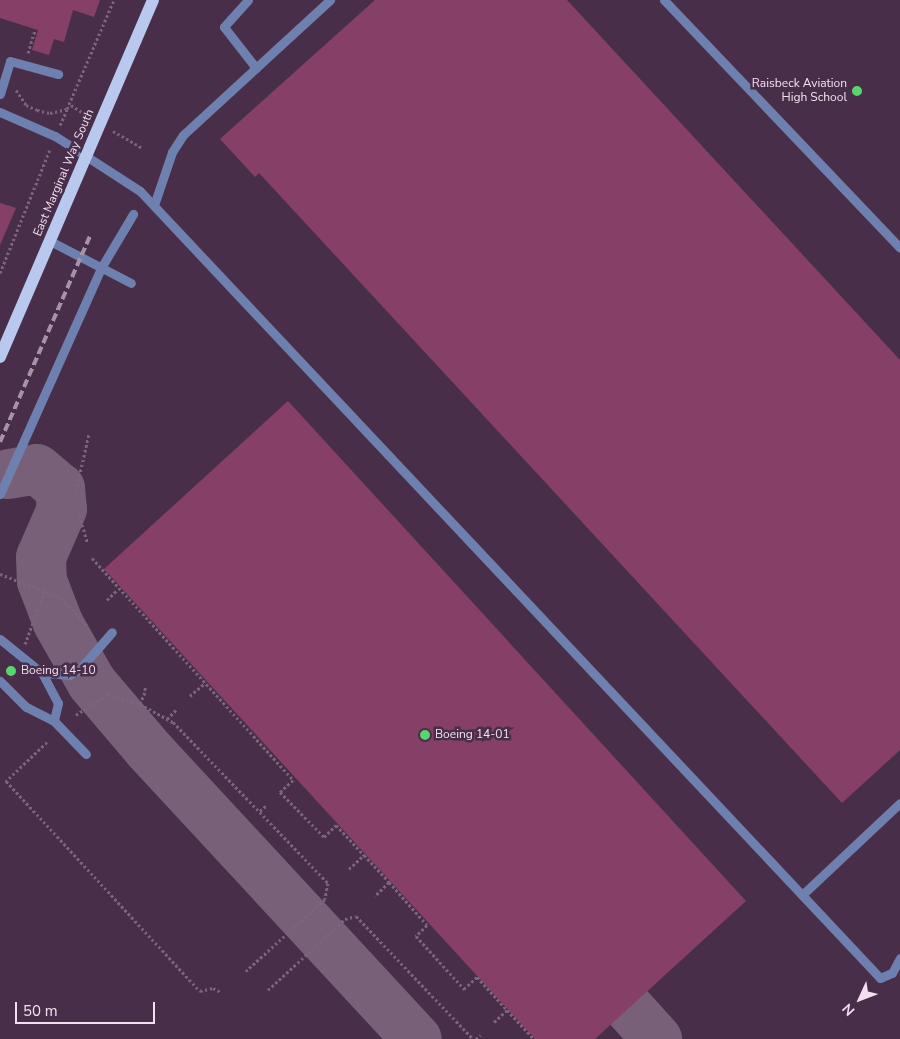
<!DOCTYPE html>
<style>
body{margin:0}
#map{position:relative;width:900px;height:1039px;overflow:hidden;background:#492e49;font-family:"Nunito Sans",sans-serif}
div>[style]{position:absolute}
.taxiway>*{height:50px;margin:-25px;padding:0 25px;transform-origin:25px;border-radius:25px;background:#786078}
.building>*{inset:0;background:#864067}
.path>*{height:3px;margin-top:-1.5px;transform-origin:0;background:repeating-linear-gradient(90deg,#7c647c 0 2.5px,transparent 0 5px)}
.lane>*{height:9px;margin:-4.5px;padding:0 4.5px;transform-origin:4.5px;border-radius:4.5px;background:#6d80af}
.primary>*{height:12px;margin:-6px;padding:0 6px;transform-origin:6px;border-radius:6px;background:#b8c8ef}
.rail>*{height:4px;margin-top:-2px;transform-origin:0;background:repeating-linear-gradient(90deg,#a892a8 0 8px,transparent 0 12px)}
.dots>*{width:14px;height:14px;translate:-50% -50%;box-sizing:border-box;border:2px solid #492e49;border-radius:50%}
span{translate:-50% -50%;white-space:nowrap;text-align:center;line-height:1.15;-webkit-text-stroke:5px #492e49;paint-order:stroke}
.poi-label{font-size:12px;color:#f2e0f1}
.right{translate:-100% -50%;text-align:right}
.left{translate:0 -50%;text-align:left}
.street-label{font-size:12px;color:#f2e0f1}
.north{position:absolute;left:835px;top:974px;width:50px;height:50px;-webkit-text-stroke:4px #492e49;paint-order:stroke;rotate:227deg;font-size:14px;font-weight:700;line-height:20px;text-align:center;color:#f2e0f1}
.north::after{content:'';display:block;margin:auto;width:18px;height:22px;background:#f2e0f1;clip-path:polygon(50% 0,100% 100%,50% 72%,0 100%)}
.scale{position:absolute;left:15px;top:1002px;width:140px;height:22px;box-sizing:border-box;border:2px solid #f2e0f1;border-top:0;padding-left:6px;font-size:15px;line-height:18px;white-space:nowrap;color:#f2e0f1;-webkit-text-stroke:4px #492e49;paint-order:stroke}
</style>
<div id="map">
<div class="taxiway">
<div style="left:9px;top:474px;width:28px;rotate:-10deg"></div>
<div style="left:37px;top:469px;width:30px;rotate:40deg"></div>
<div style="left:60px;top:488px;width:21px;rotate:85deg"></div>
<div style="left:62px;top:509px;width:52px;rotate:113.6deg"></div>
<div style="left:41px;top:557px;width:24px;rotate:88deg"></div>
<div style="left:42px;top:581px;width:45px;rotate:69.1deg"></div>
<div style="left:58px;top:623px;width:69px;rotate:60.5deg"></div>
<div style="left:92px;top:683px;width:88px;rotate:49.6deg"></div>
<div style="left:149px;top:750px;width:394px;rotate:47.2deg"></div>
<div style="left:629px;top:1008px;width:42px;rotate:47.9deg"></div>
</div>
<div class="building">
<div style="clip-path:polygon(0 0,100px 0,94px 17px,73px 10px,64px 42px,54px 39px,49px 55px,32px 50px,38px 30px,0 18px)"></div>
<div style="clip-path:polygon(375px 0,567px 0,900px 360px,900px 750px,842px 803px,259px 173px,255px 177px,220px 139px)"></div>
<div style="clip-path:polygon(0 203px,16px 208px,0 245px)"></div>
<div style="clip-path:polygon(288px 401px,746px 901px,595px 1039px,535px 1039px,104px 569px)"></div>
<div style="clip-path:polygon(11px 664px,18px 672px,11px 679px,4px 671px)"></div>
</div>
<div class="path">
<div style="left:28px;top:53px;width:24px;rotate:-73deg"></div>
<div style="left:16px;top:90px;width:18px;rotate:56deg"></div>
<div style="left:26px;top:105px;width:12px;rotate:24deg"></div>
<div style="left:37px;top:110px;width:13px;rotate:13deg"></div>
<div style="left:50px;top:113px;width:17px;rotate:-13deg"></div>
<div style="left:67px;top:109px;width:119px;rotate:-66.7deg"></div>
<div style="left:71px;top:105px;width:20px;rotate:33deg"></div>
<div style="left:60px;top:125px;width:17px;rotate:-65deg"></div>
<div style="left:113px;top:131px;width:34px;rotate:30deg"></div>
<div style="left:0;top:273px;width:134px;rotate:-68deg"></div>
<div style="left:76px;top:491px;width:58px;rotate:-77.2deg"></div>
<div style="left:78px;top:510px;width:33px;rotate:74deg"></div>
<div style="left:92px;top:558px;width:299px;rotate:47.8deg"></div>
<div style="left:293px;top:780px;width:18px;rotate:137deg"></div>
<div style="left:280px;top:792px;width:63px;rotate:45.6deg"></div>
<div style="left:324px;top:837px;width:17px;rotate:-45deg"></div>
<div style="left:336px;top:825px;width:41px;rotate:47deg"></div>
<div style="left:0;top:574px;width:66px;rotate:21.5deg"></div>
<div style="left:61px;top:598px;width:37px;rotate:47deg"></div>
<div style="left:107px;top:600px;width:14px;rotate:-45deg"></div>
<div style="left:25px;top:644px;width:57px;rotate:-69.3deg"></div>
<div style="left:190px;top:696px;width:20px;rotate:-41deg"></div>
<div style="left:140px;top:704px;width:15px;rotate:-67deg"></div>
<div style="left:146px;top:690px;width:5px;rotate:-127deg"></div>
<div style="left:76px;top:715px;width:37px;rotate:-34deg"></div>
<div style="left:107px;top:694px;width:34px;rotate:17deg"></div>
<div style="left:140px;top:704px;width:38px;rotate:29deg"></div>
<div style="left:173px;top:722px;width:223px;rotate:46.1deg"></div>
<div style="left:328px;top:883px;width:16px;rotate:101deg"></div>
<div style="left:325px;top:899px;width:107px;rotate:137.7deg"></div>
<div style="left:167px;top:719px;width:14px;rotate:-45deg"></div>
<div style="left:47px;top:742px;width:57px;rotate:136.4deg"></div>
<div style="left:6px;top:781px;width:286px;rotate:47.3deg"></div>
<div style="left:200px;top:991px;width:13px;rotate:-13deg"></div>
<div style="left:213px;top:988px;width:9px;rotate:27deg"></div>
<div style="left:260px;top:811px;width:9px;rotate:-41deg"></div>
<div style="left:349px;top:869px;width:21px;rotate:-43deg"></div>
<div style="left:364px;top:855px;width:37px;rotate:47deg"></div>
<div style="left:389px;top:882px;width:20px;rotate:135deg"></div>
<div style="left:389px;top:882px;width:57px;rotate:48.5deg"></div>
<div style="left:427px;top:925px;width:16px;rotate:135deg"></div>
<div style="left:416px;top:936px;width:72px;rotate:47.8deg"></div>
<div style="left:464px;top:989px;width:18px;rotate:-43deg"></div>
<div style="left:477px;top:977px;width:45px;rotate:47.7deg"></div>
<div style="left:507px;top:1010px;width:19px;rotate:137deg"></div>
<div style="left:268px;top:990px;width:105px;rotate:-42.7deg"></div>
<div style="left:345px;top:919px;width:11px;rotate:-15deg"></div>
<div style="left:356px;top:916px;width:170px;rotate:46.4deg"></div>
<div style="left:507px;top:1010px;width:40px;rotate:47deg"></div>
<div style="left:476px;top:1039px;width:6px;rotate:-39deg"></div>
</div>
<div class="lane">
<div style="left:248px;top:0;width:36px;rotate:132deg"></div>
<div style="left:224px;top:27px;width:52px;rotate:52deg"></div>
<div style="left:664px;top:0;width:342px;rotate:46.4deg"></div>
<div style="left:0;top:94px;width:34px;rotate:-73deg"></div>
<div style="left:10px;top:61px;width:50px;rotate:15.2deg"></div>
<div style="left:0;top:112px;width:60px;rotate:23.6deg"></div>
<div style="left:55px;top:136px;width:101px;rotate:32.9deg"></div>
<div style="left:140px;top:191px;width:1080px;rotate:46.76deg"></div>
<div style="left:880px;top:978px;width:13px;rotate:-23deg"></div>
<div style="left:892px;top:973px;width:17px;rotate:-62deg"></div>
<div style="left:154px;top:205px;width:56px;rotate:-71.2deg"></div>
<div style="left:172px;top:152px;width:20px;rotate:-57deg"></div>
<div style="left:183px;top:135px;width:200px;rotate:-42.6deg"></div>
<div style="left:50px;top:241px;width:91px;rotate:27.4deg"></div>
<div style="left:0;top:494px;width:248px;rotate:-65.9deg"></div>
<div style="left:101px;top:268px;width:63px;rotate:-59.3deg"></div>
<div style="left:0;top:639px;width:54px;rotate:39deg"></div>
<div style="left:42px;top:673px;width:34px;rotate:62deg"></div>
<div style="left:58px;top:703px;width:18px;rotate:103deg"></div>
<div style="left:54px;top:721px;width:31px;rotate:-153deg"></div>
<div style="left:26px;top:707px;width:37px;rotate:-135deg"></div>
<div style="left:42px;top:673px;width:27px;rotate:4deg"></div>
<div style="left:69px;top:675px;width:11px;rotate:-27deg"></div>
<div style="left:79px;top:670px;width:50px;rotate:-49deg"></div>
<div style="left:54px;top:721px;width:46px;rotate:45.9deg"></div>
<div style="left:802px;top:895px;width:134px;rotate:-43.2deg"></div>
</div>
<div class="primary">
<div style="left:0;top:357px;width:388px;rotate:-66.8deg"></div>
</div>
<div class="rail">
<div style="left:0;top:442px;width:227px;rotate:-66.4deg"></div>
</div>
<div class="dots">
<div style="left:857px;top:91px;background:#59d56f"></div>
<div style="left:11px;top:671px;background:#59d56f"></div>
<div style="left:425px;top:735px;background:#59d56f"></div>
</div>
<div class="poi-label">
<span class="right" style="left:847px;top:91px">Raisbeck Aviation<br>High School</span>
<span class="left" style="left:21px;top:671px">Boeing 14-10</span>
<span class="left" style="left:435px;top:735px">Boeing 14-01</span>
</div>
<div class="street-label">
<span style="left:64px;top:173px;rotate:-67deg">East Marginal Way South</span>
</div>
<div class="north">N</div>
<div class="scale">50 m</div>
</div>
